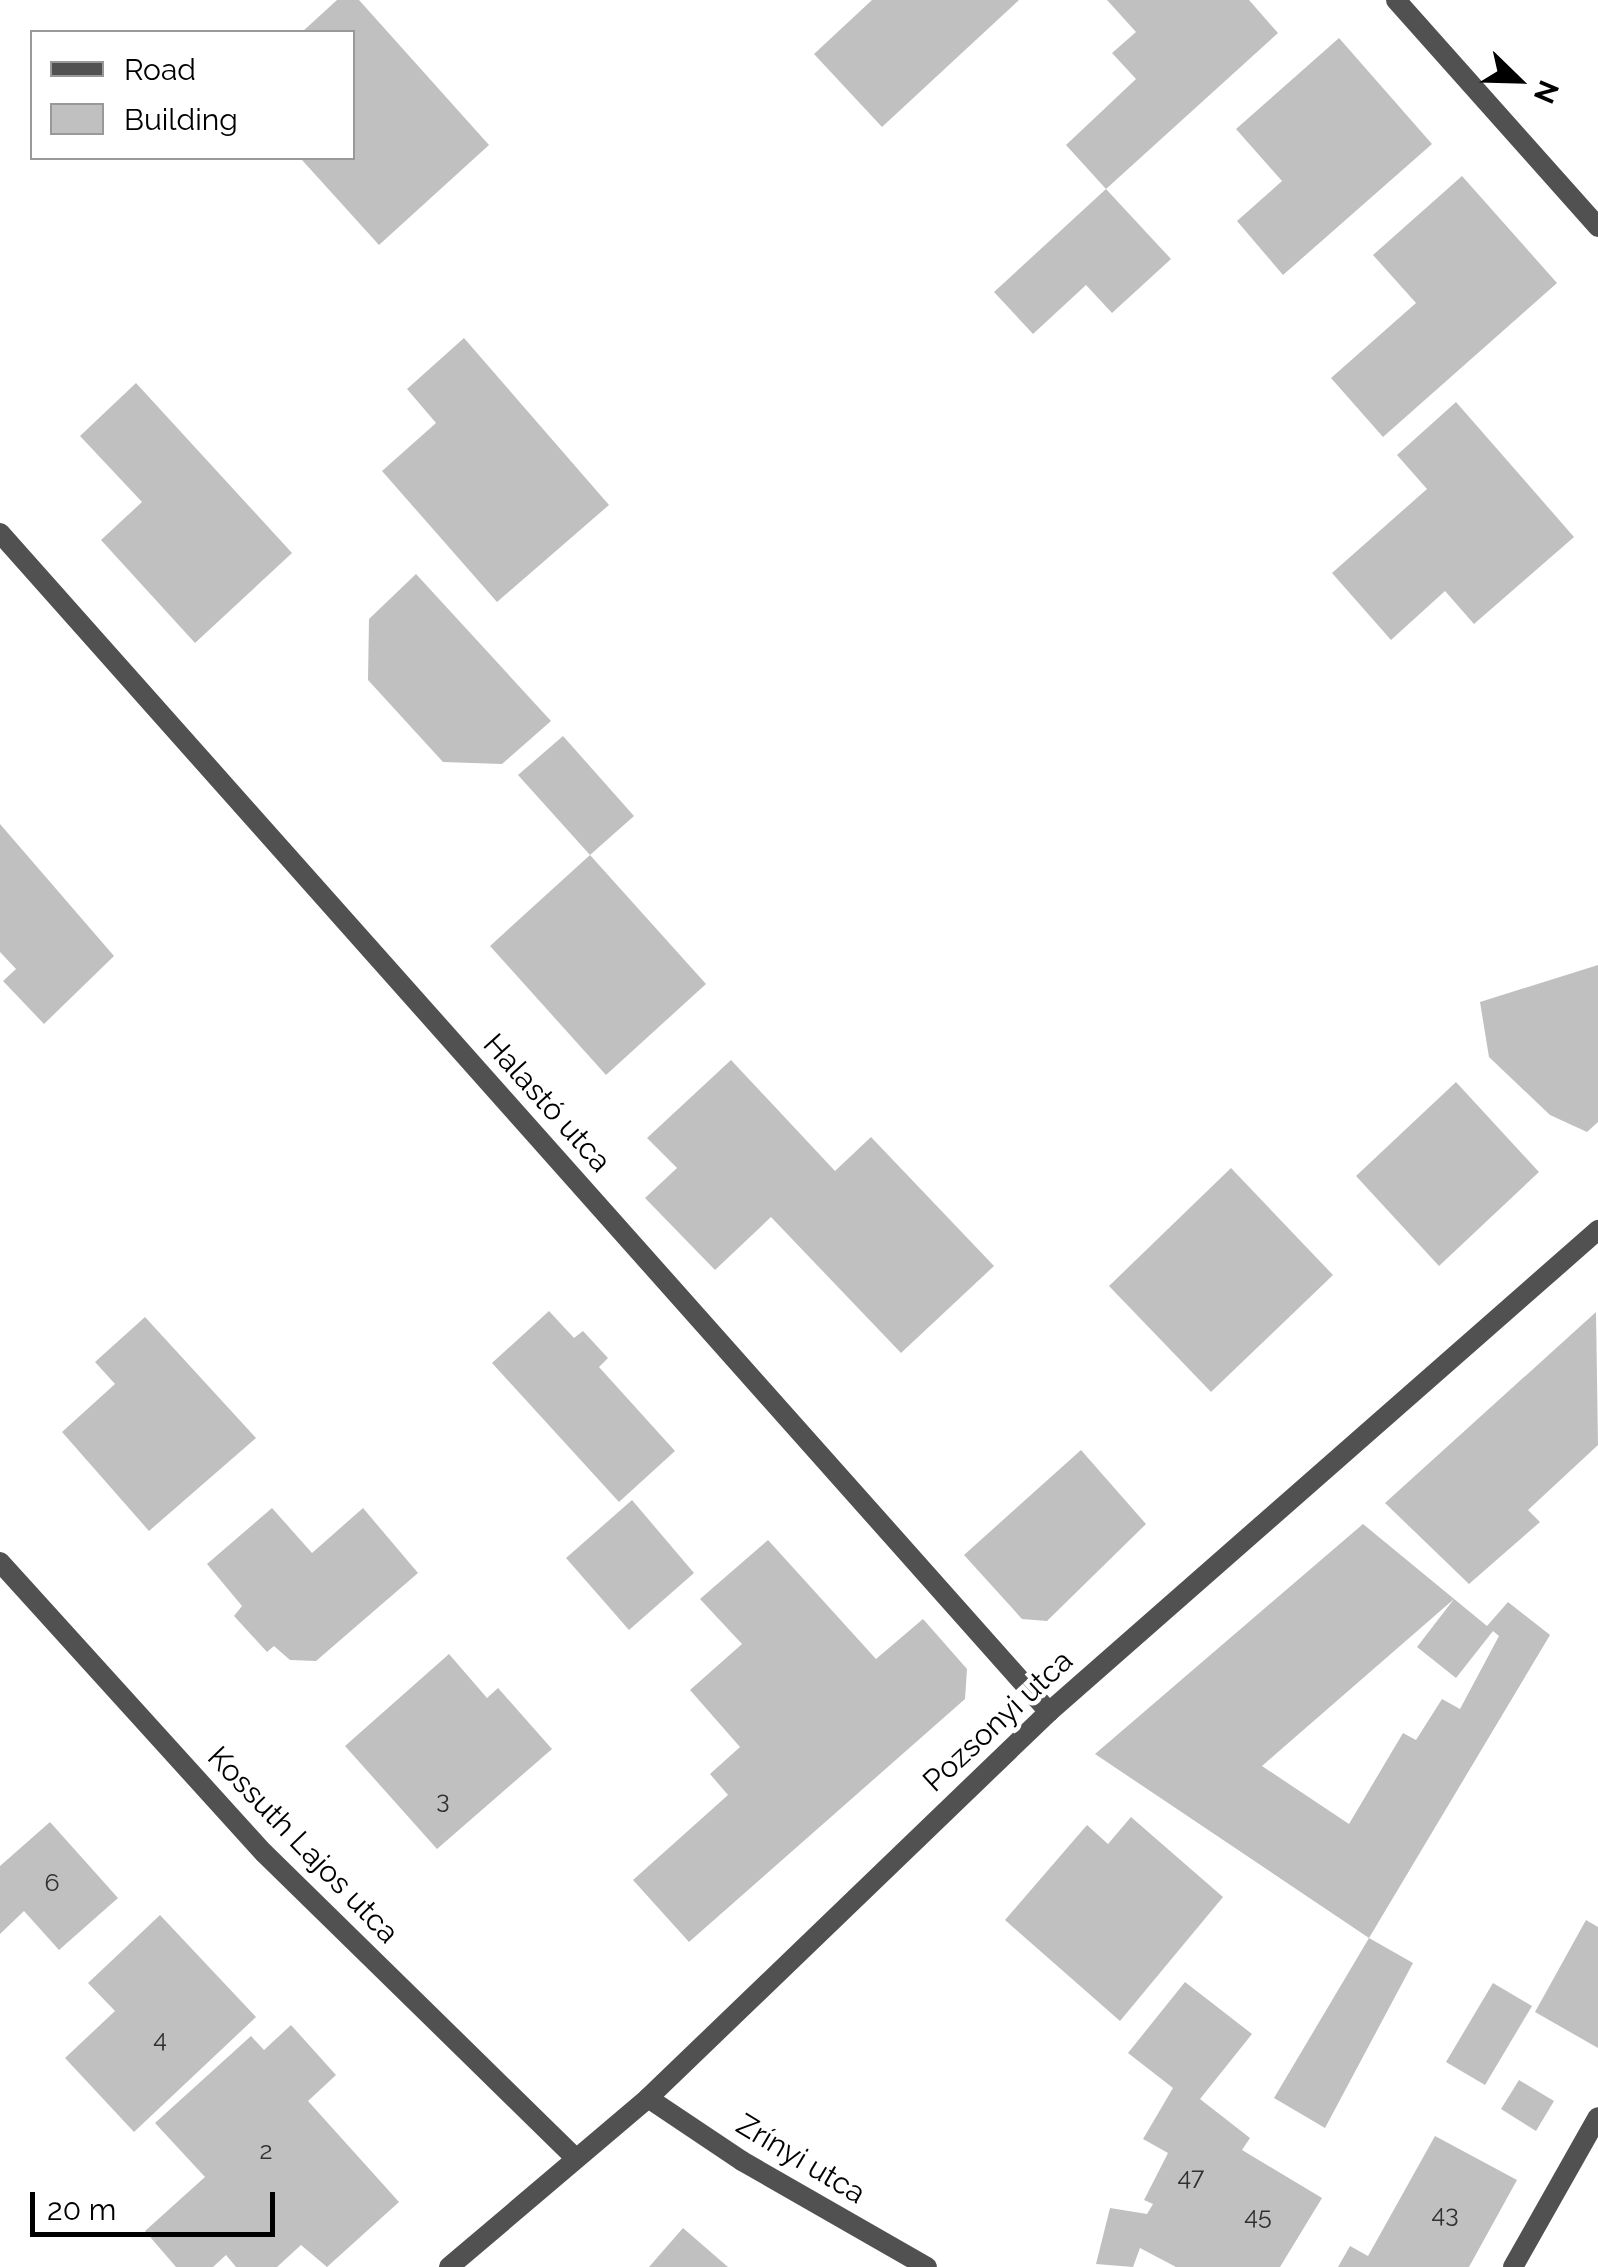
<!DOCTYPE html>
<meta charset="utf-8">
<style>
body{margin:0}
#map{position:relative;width:1598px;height:2267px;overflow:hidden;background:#fff;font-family:Raleway,sans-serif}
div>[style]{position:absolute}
.building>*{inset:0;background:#c0c0c0}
.minor>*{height:20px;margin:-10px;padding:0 10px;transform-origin:10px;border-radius:10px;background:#515151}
span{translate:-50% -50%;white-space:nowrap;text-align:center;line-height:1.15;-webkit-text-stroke:9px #fff;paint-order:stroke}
.number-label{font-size:25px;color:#303030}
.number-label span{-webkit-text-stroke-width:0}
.street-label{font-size:30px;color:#000}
.legend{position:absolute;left:30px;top:30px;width:325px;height:130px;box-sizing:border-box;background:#fff;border:2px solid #999;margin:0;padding:12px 18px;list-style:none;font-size:30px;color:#000}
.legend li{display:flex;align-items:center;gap:20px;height:50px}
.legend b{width:50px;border:2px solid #999}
.north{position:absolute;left:1468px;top:30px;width:100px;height:100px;-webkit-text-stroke:8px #fff;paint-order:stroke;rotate:113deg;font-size:28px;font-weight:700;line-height:40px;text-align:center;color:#000}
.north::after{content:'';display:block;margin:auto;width:35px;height:45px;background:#000;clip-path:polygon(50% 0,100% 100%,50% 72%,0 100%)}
.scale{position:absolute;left:30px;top:2192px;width:245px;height:45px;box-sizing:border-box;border:5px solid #000;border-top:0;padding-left:12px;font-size:30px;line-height:35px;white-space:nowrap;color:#000;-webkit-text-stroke:8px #fff;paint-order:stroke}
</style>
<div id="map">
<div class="building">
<div style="clip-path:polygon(337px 0,359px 0,489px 145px,379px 245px,302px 160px,352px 158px,352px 32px,302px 32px)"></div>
<div style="clip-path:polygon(872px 0,1019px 0,882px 127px,814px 54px)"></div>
<div style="clip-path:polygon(1107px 0,1249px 0,1278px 33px,1106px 189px,1066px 145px,1136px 79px,1112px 53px,1136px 32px)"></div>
<div style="clip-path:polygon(1339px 38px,1432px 144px,1283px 275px,1237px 221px,1282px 181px,1236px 129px)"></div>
<div style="clip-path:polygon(1462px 176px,1557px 283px,1383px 437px,1331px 378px,1416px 303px,1373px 255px)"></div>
<div style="clip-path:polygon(1106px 189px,1171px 259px,1112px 313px,1086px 285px,1033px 334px,994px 292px)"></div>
<div style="clip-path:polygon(464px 338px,609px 505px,497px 602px,382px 471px,436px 423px,407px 389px)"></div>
<div style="clip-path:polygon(136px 383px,292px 553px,195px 643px,101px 540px,142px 502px,80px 436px)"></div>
<div style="clip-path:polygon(1456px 402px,1574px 537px,1474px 624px,1445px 591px,1391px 640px,1332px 573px,1427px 489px,1397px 455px)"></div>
<div style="clip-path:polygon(416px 574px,551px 721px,502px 764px,443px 762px,368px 680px,369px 619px)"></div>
<div style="clip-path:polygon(563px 736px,634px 816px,590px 855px,518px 775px)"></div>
<div style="clip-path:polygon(0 824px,114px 956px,44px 1024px,3px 981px,16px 969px,0 952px)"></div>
<div style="clip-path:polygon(590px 855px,706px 984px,606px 1075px,490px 946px)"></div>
<div style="clip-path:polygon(1598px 965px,1598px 1122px,1587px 1132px,1550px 1115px,1489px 1057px,1480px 1002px)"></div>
<div style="clip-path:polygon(731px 1060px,835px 1171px,871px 1137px,994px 1266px,901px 1353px,771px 1217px,715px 1270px,645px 1198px,677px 1168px,647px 1138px)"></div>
<div style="clip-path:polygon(1456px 1082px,1539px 1172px,1439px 1266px,1356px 1176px)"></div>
<div style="clip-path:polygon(1231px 1168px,1333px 1275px,1211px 1392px,1109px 1286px)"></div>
<div style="clip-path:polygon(549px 1311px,574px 1338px,583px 1331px,608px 1358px,599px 1367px,675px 1451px,619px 1502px,492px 1363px)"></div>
<div style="clip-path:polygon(1596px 1312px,1598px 1445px,1528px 1510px,1540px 1522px,1469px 1584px,1385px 1503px)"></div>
<div style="clip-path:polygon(145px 1317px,256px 1438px,149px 1531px,62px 1432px,115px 1384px,95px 1362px)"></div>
<div style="clip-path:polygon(1081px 1450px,1146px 1524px,1047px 1621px,1022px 1619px,964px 1555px)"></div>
<div style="clip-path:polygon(632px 1500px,694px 1573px,629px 1630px,566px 1558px)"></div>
<div style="clip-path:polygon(272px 1508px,312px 1553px,363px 1508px,418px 1573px,316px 1661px,290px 1660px,274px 1646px,267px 1652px,234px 1616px,242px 1606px,207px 1564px)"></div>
<div style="clip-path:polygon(evenodd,1363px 1524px,1487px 1626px,1508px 1602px,1550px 1635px,1369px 1938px,1095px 1754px,1363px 1524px,1454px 1599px,1417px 1647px,1456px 1678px,1493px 1631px,1499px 1636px,1460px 1709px,1442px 1699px,1416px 1740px,1403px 1733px,1349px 1824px,1262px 1766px,1454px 1599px)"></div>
<div style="clip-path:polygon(768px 1540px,876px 1659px,923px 1619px,967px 1669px,965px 1699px,689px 1942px,633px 1880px,728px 1795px,710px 1774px,740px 1747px,690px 1690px,742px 1644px,700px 1599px)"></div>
<div style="clip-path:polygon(449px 1654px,487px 1698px,498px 1688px,552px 1749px,437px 1849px,345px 1746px)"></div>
<div style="clip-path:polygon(1131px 1817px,1223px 1897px,1120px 2021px,1005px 1920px,1087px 1825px,1108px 1844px)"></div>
<div style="clip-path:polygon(50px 1822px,118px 1898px,59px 1950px,24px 1911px,0 1934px,0 1866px)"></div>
<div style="clip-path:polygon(160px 1915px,256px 2017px,134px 2132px,65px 2058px,115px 2011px,88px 1983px)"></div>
<div style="clip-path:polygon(1586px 1920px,1598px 1927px,1598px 2048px,1535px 2012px)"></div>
<div style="clip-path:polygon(1369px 1938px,1413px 1963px,1325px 2128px,1274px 2098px)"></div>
<div style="clip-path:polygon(1185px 1982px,1252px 2034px,1200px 2099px,1250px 2138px,1242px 2150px,1322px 2198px,1280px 2267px,1176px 2267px,1140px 2248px,1133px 2267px,1096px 2264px,1110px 2208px,1147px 2214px,1153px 2204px,1144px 2200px,1168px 2153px,1143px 2139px,1173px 2088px,1128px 2053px)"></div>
<div style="clip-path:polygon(1493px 1983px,1532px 2006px,1485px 2085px,1446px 2062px)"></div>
<div style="clip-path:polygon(291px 2025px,336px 2075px,308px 2101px,399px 2202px,327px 2267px,301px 2245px,277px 2267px,236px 2267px,226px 2255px,213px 2267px,176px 2267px,145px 2231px,205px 2177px,155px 2123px,251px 2036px,264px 2050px)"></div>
<div style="clip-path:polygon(1519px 2080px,1554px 2101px,1536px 2131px,1501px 2109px)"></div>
<div style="clip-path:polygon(1435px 2136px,1517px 2180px,1469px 2267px,1338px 2267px,1350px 2246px,1368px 2256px)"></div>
<div style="clip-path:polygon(683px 2228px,728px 2267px,649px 2267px)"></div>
</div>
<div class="minor">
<div style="left:1396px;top:0;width:304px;rotate:48.3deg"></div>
<div style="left:0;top:533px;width:1578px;rotate:48.34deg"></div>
<div style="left:0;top:1562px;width:393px;rotate:47.8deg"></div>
<div style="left:264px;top:1853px;width:436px;rotate:44.4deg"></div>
<div style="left:648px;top:2098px;width:113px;rotate:33.8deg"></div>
<div style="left:742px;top:2161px;width:213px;rotate:29.8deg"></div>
<div style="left:449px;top:2267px;width:261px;rotate:-40.3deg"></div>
<div style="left:648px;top:2098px;width:557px;rotate:-43.91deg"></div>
<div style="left:1049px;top:1712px;width:731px;rotate:-41.28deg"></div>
<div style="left:1513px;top:2267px;width:172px;rotate:-60.5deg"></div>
</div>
<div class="number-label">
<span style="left:443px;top:1799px">3</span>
<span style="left:52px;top:1882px">6</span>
<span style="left:160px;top:2038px">4</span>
<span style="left:266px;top:2150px">2</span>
<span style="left:1191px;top:2176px">47</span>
<span style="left:1445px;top:2213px">43</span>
<span style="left:1258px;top:2215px">45</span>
</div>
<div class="street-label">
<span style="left:547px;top:1103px;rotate:48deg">Halastó utca</span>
<span style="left:998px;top:1721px;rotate:-43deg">Pozsonyi utca</span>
<span style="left:303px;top:1845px;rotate:46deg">Kossuth Lajos utca</span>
<span style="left:801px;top:2159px;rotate:31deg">Zrínyi utca</span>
</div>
<ul class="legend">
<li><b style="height:12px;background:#515151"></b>Road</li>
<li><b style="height:28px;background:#c0c0c0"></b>Building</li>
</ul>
<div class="north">N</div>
<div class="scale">20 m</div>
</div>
